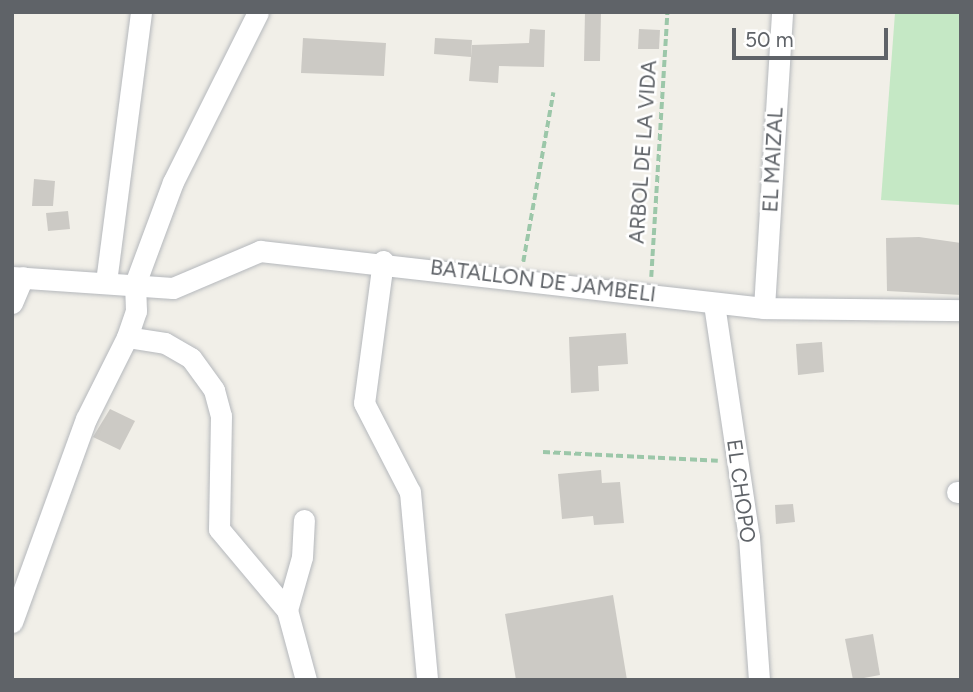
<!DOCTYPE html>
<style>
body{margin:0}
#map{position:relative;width:973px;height:692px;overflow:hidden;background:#f1efe8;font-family:Figtree,sans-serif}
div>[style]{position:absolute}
.green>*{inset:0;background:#c5e8c5}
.building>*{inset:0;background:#cccac5}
.path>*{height:3.5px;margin-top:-1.75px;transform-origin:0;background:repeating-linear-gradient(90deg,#9cc7a9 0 7px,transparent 0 10.5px)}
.roads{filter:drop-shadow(0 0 2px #b5b8bc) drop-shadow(0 0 2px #b5b8bc)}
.street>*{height:21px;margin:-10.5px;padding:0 10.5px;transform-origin:10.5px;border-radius:10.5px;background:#fff}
span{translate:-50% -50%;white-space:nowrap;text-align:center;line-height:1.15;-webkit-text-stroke:5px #fff;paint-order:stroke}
.street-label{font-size:21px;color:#5f6368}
.frame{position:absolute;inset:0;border:14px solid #5f6368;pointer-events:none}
.scale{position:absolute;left:732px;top:28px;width:156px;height:32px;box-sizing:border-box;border:4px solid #5f6368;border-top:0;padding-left:9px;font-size:21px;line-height:24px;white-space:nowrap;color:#5f6368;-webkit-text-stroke:5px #fff;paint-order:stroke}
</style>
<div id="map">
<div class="green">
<div style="clip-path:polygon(895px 13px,961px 13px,961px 205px,881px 200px)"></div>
</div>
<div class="building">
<div style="clip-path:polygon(585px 12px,601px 12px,600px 61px,584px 61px)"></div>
<div style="clip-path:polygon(530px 29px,545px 30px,544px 67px,499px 66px,498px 83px,469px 81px,472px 45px,529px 43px)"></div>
<div style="clip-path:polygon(639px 29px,660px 30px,659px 49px,638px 49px)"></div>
<div style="clip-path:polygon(303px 38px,386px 43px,384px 76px,301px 73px)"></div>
<div style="clip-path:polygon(435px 38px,472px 40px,471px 57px,434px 54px)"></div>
<div style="clip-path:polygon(34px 179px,55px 181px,53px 206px,32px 206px)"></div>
<div style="clip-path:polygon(68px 211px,70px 229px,48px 231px,46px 213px)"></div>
<div style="clip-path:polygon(919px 237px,961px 243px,961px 295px,887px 291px,886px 238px)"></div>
<div style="clip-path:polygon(626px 333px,628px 364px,598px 366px,599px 391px,571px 393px,569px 337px)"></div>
<div style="clip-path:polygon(822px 342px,824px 372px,798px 375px,796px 344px)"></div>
<div style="clip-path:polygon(110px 409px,135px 421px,120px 450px,93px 437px)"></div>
<div style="clip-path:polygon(601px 470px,602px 483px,620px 482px,624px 523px,594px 525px,593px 516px,562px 519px,558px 474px)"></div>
<div style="clip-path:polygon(793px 504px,795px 522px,776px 524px,775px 505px)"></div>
<div style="clip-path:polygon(613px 595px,627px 680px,516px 680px,505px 614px)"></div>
<div style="clip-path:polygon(873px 634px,880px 675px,853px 680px,845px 639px)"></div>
</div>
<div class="path">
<div style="left:523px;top:262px;width:172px;rotate:-79.9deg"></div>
<div style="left:651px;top:277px;width:265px;rotate:-86.5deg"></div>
<div style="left:543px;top:452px;width:175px;rotate:2.9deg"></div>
</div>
<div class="roads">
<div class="street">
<div style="left:383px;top:261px;width:143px;rotate:97.6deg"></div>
<div style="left:364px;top:403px;width:100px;rotate:62.7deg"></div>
<div style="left:410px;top:492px;width:189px;rotate:84.8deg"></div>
<div style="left:12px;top:277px;width:161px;rotate:3.9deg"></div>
<div style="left:173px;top:288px;width:95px;rotate:-23deg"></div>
<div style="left:260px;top:251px;width:507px;rotate:6.45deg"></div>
<div style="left:764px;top:308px;width:197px;rotate:0.6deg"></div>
<div style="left:106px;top:282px;width:272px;rotate:-82.6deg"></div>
<div style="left:12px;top:303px;width:28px;rotate:-67deg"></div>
<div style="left:714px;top:304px;width:236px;rotate:81.5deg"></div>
<div style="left:749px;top:537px;width:143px;rotate:86deg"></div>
<div style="left:764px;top:308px;width:297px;rotate:-86.5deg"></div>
<div style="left:127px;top:337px;width:38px;rotate:9deg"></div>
<div style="left:165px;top:343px;width:30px;rotate:30deg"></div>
<div style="left:191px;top:358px;width:39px;rotate:54deg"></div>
<div style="left:214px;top:390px;width:27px;rotate:75deg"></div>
<div style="left:221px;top:416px;width:113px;rotate:91deg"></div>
<div style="left:219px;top:529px;width:106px;rotate:50deg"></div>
<div style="left:287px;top:610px;width:73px;rotate:74.8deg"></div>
<div style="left:957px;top:492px;width:4px"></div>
<div style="left:287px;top:610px;width:55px;rotate:-74.2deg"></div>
<div style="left:302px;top:557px;width:37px;rotate:-87deg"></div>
<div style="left:12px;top:622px;width:216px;rotate:-70deg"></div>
<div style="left:86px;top:419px;width:92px;rotate:-63.4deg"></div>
<div style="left:127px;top:337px;width:28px;rotate:-71deg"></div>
<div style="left:136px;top:311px;width:27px;rotate:-92deg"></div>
<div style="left:135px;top:284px;width:109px;rotate:-69.6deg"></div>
<div style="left:173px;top:182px;width:190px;rotate:-63.4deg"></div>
</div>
</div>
<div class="street-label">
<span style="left:643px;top:152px;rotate:-86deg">ARBOL DE LA VIDA</span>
<span style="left:773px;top:160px;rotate:-87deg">EL MAIZAL</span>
<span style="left:543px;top:281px;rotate:7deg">BATALLON DE JAMBELI</span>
<span style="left:741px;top:491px;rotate:82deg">EL CHOPO</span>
</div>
<div class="frame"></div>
<div class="scale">50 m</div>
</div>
